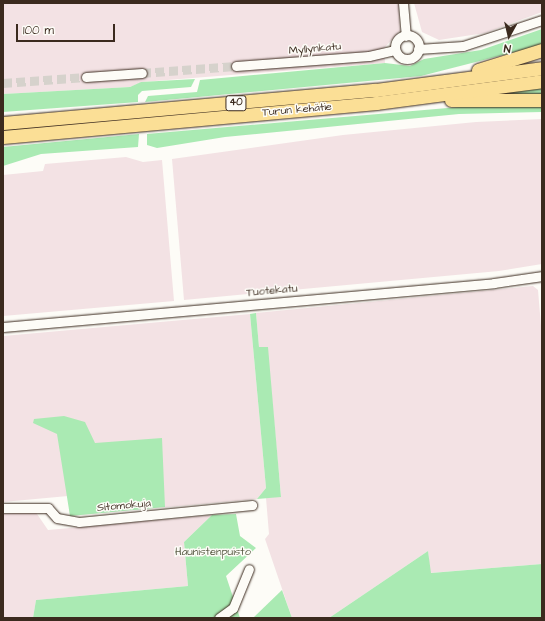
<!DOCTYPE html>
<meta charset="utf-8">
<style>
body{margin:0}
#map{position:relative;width:545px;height:621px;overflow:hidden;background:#fdfcf7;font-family:"Architects Daughter",sans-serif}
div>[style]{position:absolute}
.built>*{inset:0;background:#f3e2e4}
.green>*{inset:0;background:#aaeab3}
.minor-tunnel>*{height:9px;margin-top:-4.5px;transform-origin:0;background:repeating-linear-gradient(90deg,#d6d2cc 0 9px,transparent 0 13.5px)}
.roads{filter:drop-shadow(0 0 1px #3b2a1e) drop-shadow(0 0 1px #3b2a1e)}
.minor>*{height:9px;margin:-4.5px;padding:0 4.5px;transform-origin:4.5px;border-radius:4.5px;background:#fdfcf7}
.minor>.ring{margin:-4.5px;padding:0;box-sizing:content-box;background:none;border:9px solid #fdfcf7;border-radius:50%}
.highway>*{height:13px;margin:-6.5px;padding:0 6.5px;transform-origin:6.5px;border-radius:6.5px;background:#fbdf96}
span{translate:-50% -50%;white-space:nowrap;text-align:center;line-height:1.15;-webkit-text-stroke:3px #fdfcf7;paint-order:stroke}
.shield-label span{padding:1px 3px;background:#fdfcf7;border:1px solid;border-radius:3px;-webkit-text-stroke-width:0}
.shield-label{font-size:10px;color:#3b2a1e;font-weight:700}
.street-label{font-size:11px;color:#3b2a1e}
.park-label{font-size:11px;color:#575a43}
.frame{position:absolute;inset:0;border:4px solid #3b2a1e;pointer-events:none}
.north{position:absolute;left:489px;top:16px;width:40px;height:40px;-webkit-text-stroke:3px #fdfcf7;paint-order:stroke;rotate:188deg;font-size:11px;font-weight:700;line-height:16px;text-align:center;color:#3b2a1e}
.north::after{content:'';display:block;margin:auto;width:14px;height:18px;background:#3b2a1e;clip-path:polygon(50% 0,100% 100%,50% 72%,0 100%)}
.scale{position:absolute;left:16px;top:24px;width:99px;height:18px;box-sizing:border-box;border:2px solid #3b2a1e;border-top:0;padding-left:5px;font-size:12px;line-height:14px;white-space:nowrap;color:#3b2a1e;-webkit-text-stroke:3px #fdfcf7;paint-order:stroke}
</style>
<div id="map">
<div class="built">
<div style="clip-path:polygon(3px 3px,399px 3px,400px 31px,384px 48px,385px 63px,142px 82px,130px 87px,3px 94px)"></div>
<div style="clip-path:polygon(414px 3px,542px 3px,542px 12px,485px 33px,439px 40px,422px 32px)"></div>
<div style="clip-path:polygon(542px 119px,542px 264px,499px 271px,184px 300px,172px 159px,343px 135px,476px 122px)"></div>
<div style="clip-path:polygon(126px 157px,143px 162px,162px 160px,174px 301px,3px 316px,3px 175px,43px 171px,45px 164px)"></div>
<div style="clip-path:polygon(533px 286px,538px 290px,542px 338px,542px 564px,430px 573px,428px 551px,329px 618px,292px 618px,265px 539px,269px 534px,266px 498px,281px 496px,267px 347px,259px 347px,256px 313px)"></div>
<div style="clip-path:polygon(250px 314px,266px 488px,257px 499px,70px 516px,68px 496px,3px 502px,3px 336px)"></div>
<div style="clip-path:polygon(35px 511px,48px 530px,212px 515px,184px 542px,188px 586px,36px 600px,33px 618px,3px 618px,3px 514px)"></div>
</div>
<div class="green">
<div style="clip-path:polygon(542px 29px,542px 45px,421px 76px,145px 102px,148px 96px,197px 92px,200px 80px,385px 63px,410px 66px,424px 59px,481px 50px)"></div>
<div style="clip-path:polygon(195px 79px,191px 87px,142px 91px,138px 95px,138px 102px,3px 112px,3px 94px,130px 87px,141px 82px)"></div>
<div style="clip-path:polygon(542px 87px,542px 98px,484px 96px)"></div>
<div style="clip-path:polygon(542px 105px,542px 112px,459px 114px,225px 137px,157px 148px,147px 145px,147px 134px,459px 107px)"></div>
<div style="clip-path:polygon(139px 134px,138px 147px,41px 154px,3px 166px,3px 147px)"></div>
<div style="clip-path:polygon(256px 313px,259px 347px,268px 347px,281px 497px,257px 499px,266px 488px,250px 314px)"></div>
<div style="clip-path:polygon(64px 416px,85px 422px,95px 443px,162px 438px,165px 507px,70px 516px,57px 434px,33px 423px,34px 419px)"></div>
<div style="clip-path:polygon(236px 514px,240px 536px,256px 548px,226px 576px,240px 618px,33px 618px,36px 600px,188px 586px,184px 542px,212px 515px)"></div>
<div style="clip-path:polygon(428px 551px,431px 573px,542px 564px,542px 618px,329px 618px)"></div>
<div style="clip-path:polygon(282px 590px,292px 618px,253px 618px)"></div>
</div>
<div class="minor-tunnel">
<div style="left:142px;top:73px;width:94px;rotate:-4.3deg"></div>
<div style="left:3px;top:83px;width:83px;rotate:-4.1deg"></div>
</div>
<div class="roads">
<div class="minor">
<div style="left:403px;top:3px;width:33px;rotate:85deg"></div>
<div class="ring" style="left:395px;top:35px;width:15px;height:15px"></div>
<div style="left:418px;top:49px;width:45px;rotate:-3.8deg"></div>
<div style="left:463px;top:46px;width:83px;rotate:-18.2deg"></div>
<div style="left:236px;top:66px;width:133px;rotate:-4.3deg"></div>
<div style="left:369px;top:56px;width:27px;rotate:-13deg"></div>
<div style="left:86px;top:77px;width:56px;rotate:-4.1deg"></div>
<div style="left:3px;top:327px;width:493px;rotate:-5.1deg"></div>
<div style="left:494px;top:283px;width:49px;rotate:-8.3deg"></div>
<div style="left:3px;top:508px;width:45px"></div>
<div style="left:48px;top:508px;width:13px;rotate:48deg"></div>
<div style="left:57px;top:518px;width:22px;rotate:10deg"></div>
<div style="left:79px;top:522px;width:174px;rotate:-5.6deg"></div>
<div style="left:219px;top:618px;width:17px;rotate:-36deg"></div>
<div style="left:233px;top:608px;width:42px;rotate:-67.7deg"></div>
</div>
<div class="highway">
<div style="left:478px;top:70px;width:67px;rotate:-17.4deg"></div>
<div style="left:451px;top:100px;width:91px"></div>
<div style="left:3px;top:123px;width:374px;rotate:-5.1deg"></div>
<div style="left:376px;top:90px;width:167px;rotate:-7.5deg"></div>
<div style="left:3px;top:137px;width:375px;rotate:-5.2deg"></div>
<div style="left:376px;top:103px;width:167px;rotate:-7.5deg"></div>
</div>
</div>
<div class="shield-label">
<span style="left:236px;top:103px">40</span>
</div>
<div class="street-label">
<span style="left:315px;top:49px;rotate:-5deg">Myllynkatu</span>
<span style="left:297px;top:110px;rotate:-5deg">Turun kehätie</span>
<span style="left:272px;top:291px;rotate:-5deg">Tuotekatu</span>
<span style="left:124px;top:506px;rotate:-5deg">Sitomokuja</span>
</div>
<div class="park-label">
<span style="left:213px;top:552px">Haunistenpuisto</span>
</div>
<div class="frame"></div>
<div class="north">N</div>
<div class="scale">100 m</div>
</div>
